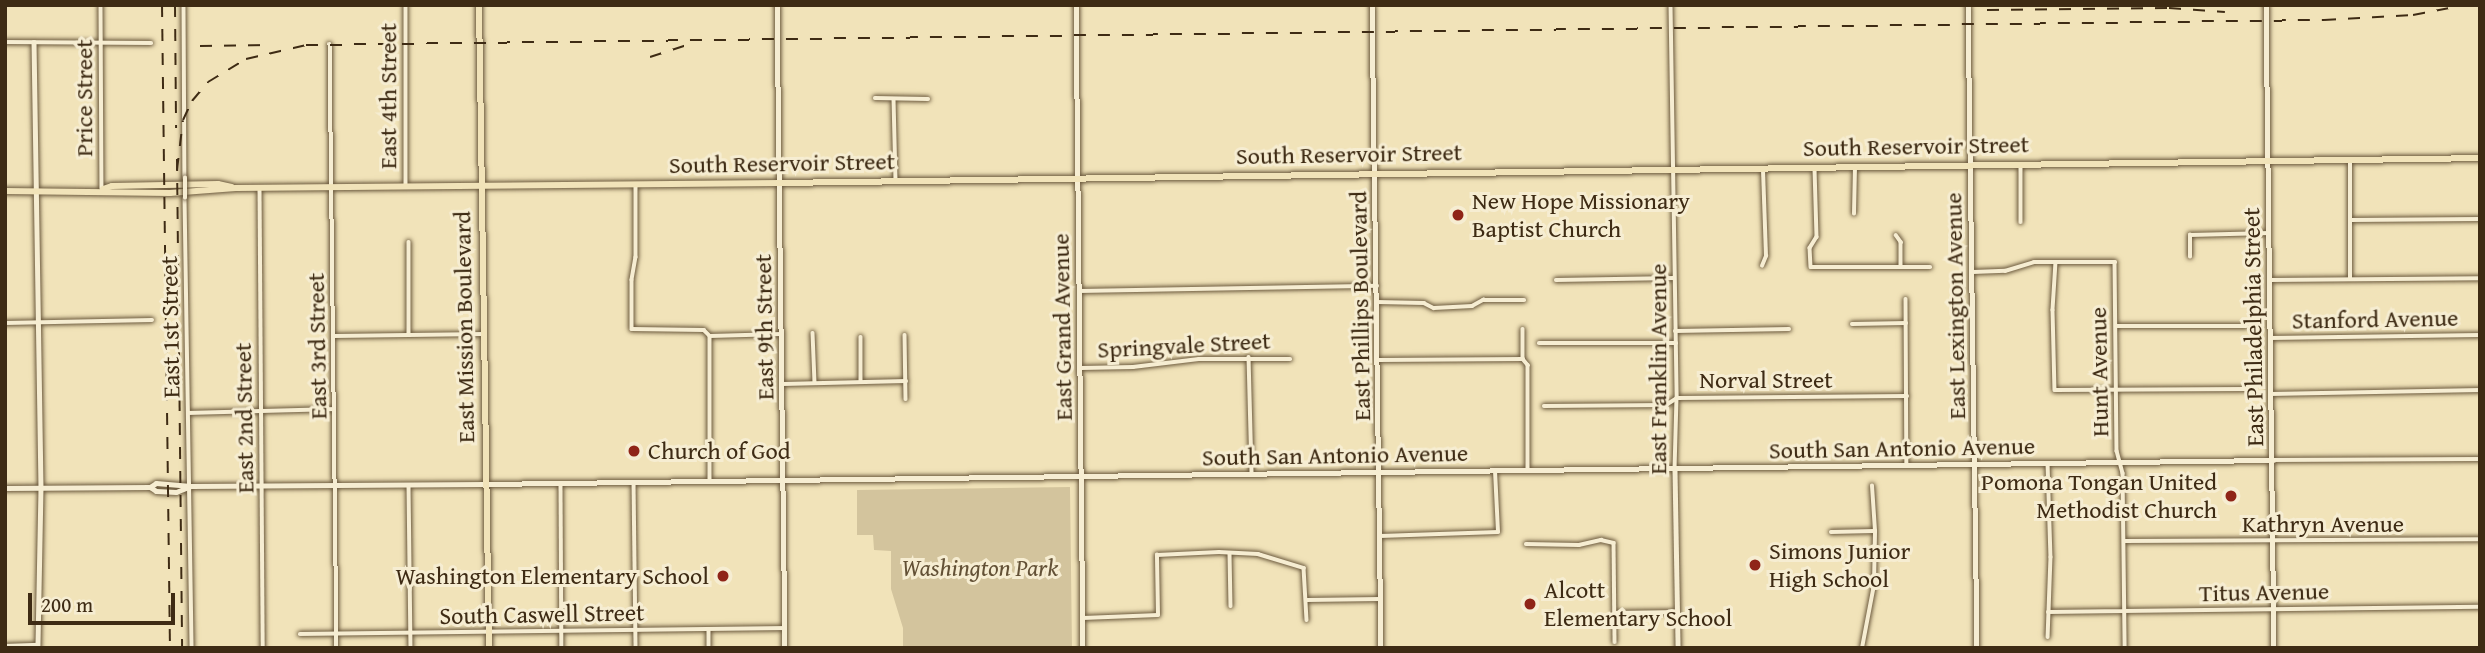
<!DOCTYPE html>
<style>
body{margin:0}
#map{position:relative;width:2485px;height:653px;overflow:hidden;background:#f1e3b9;font-family:"Gentium Book Plus",serif}
div>[style]{position:absolute}
.green>*{inset:0;background:#d3c49d}
.roads{filter:drop-shadow(0 0 2px #6b593d) drop-shadow(0 0 2px #6b593d)}
.minor>*{height:3.5px;margin:-1.75px;padding:0 1.75px;transform-origin:1.75px;border-radius:1.75px;background:#f6edd2}
.tertiary>*{height:4.5px;margin:-2.25px;padding:0 2.25px;transform-origin:2.25px;border-radius:2.25px;background:#f6edd2}
.secondary>*{height:5px;margin:-2.5px;padding:0 2.5px;transform-origin:2.5px;border-radius:2.5px;background:#f6edd2}
.primary>*{height:6px;margin:-3px;padding:0 3px;transform-origin:3px;border-radius:3px;background:#f1e3b9}
.rail>*{height:2px;margin-top:-1px;transform-origin:0;background:repeating-linear-gradient(90deg,#3e2b14 0 12px,transparent 0 24px)}
.bridges{filter:drop-shadow(0 0 2px #6b593d) drop-shadow(0 0 2px #6b593d)}
.minor-bridge>*{height:3.5px;margin:-1.75px;padding:0 1.75px;transform-origin:1.75px;border-radius:1.75px;background:#f6edd2}
.dots>*{width:19px;height:19px;translate:-50% -50%;box-sizing:border-box;border:4px solid #f6edd2;border-radius:50%}
span{translate:-50% -50%;white-space:nowrap;text-align:center;line-height:1.15;-webkit-text-stroke:6px #f6edd2;paint-order:stroke}
.street-label{font-size:24px;color:#3e2b14}
.poi-label{font-size:24px;color:#3e2b14}
.left{translate:0 -50%;text-align:left}
.right{translate:-100% -50%;text-align:right}
.park-label{font-size:24px;color:#635136;font-style:italic}
.frame{position:absolute;inset:0;border:7px solid #3e2b14;pointer-events:none}
.scale{position:absolute;left:28px;top:593px;width:147px;height:32px;box-sizing:border-box;border:4px solid #3e2b14;border-top:0;padding-left:9px;font-size:21px;line-height:24px;white-space:nowrap;color:#3e2b14;-webkit-text-stroke:5px #f6edd2;paint-order:stroke}
</style>
<div id="map">
<div class="green">
<div style="clip-path:polygon(1070px 487px,1072px 648px,903px 648px,903px 628px,891px 589px,891px 551px,874px 550px,873px 535px,857px 535px,857px 490px)"></div>
</div>
<div class="roads">
<div class="minor">
<div style="left:101px;top:5px;width:183px;rotate:89.7deg"></div>
<div style="left:184px;top:5px;width:173px;rotate:89.7deg"></div>
<div style="left:406px;top:5px;width:181px;rotate:90deg"></div>
<div style="left:1671px;top:5px;width:393px;rotate:89.1deg"></div>
<div style="left:1677px;top:398px;width:70px;rotate:91.6deg"></div>
<div style="left:5px;top:42px;width:146px;rotate:0.4deg"></div>
<div style="left:330px;top:44px;width:604px;rotate:89.34deg"></div>
<div style="left:875px;top:98px;width:53px;rotate:1.1deg"></div>
<div style="left:894px;top:99px;width:82px;rotate:88.6deg"></div>
<div style="left:2021px;top:165px;width:57px;rotate:90deg"></div>
<div style="left:1815px;top:169px;width:68px;rotate:88.3deg"></div>
<div style="left:1817px;top:237px;width:13px;rotate:122deg"></div>
<div style="left:1810px;top:248px;width:19px;rotate:87deg"></div>
<div style="left:1811px;top:267px;width:119px"></div>
<div style="left:636px;top:185px;width:72px;rotate:90deg"></div>
<div style="left:636px;top:257px;width:23px;rotate:100deg"></div>
<div style="left:632px;top:280px;width:49px;rotate:90deg"></div>
<div style="left:632px;top:329px;width:72px;rotate:0.8deg"></div>
<div style="left:704px;top:330px;width:8px;rotate:45deg"></div>
<div style="left:710px;top:336px;width:71px;rotate:-1.6deg"></div>
<div style="left:260px;top:188px;width:460px;rotate:89.6deg"></div>
<div style="left:185px;top:198px;width:450px;rotate:89.1deg"></div>
<div style="left:1854px;top:214px;width:46px;rotate:-88.8deg"></div>
<div style="left:2350px;top:220px;width:130px;rotate:-0.4deg"></div>
<div style="left:1896px;top:235px;width:9px;rotate:54deg"></div>
<div style="left:1901px;top:242px;width:24px;rotate:90deg"></div>
<div style="left:409px;top:242px;width:93px;rotate:90deg"></div>
<div style="left:2190px;top:257px;width:22px;rotate:-90deg"></div>
<div style="left:2190px;top:235px;width:79px;rotate:-1.5deg"></div>
<div style="left:2056px;top:262px;width:48px;rotate:93.6deg"></div>
<div style="left:2053px;top:310px;width:80px;rotate:88.6deg"></div>
<div style="left:2055px;top:390px;width:192px;rotate:-0.3deg"></div>
<div style="left:1762px;top:266px;width:11px;rotate:-68deg"></div>
<div style="left:1766px;top:256px;width:87px;rotate:-92deg"></div>
<div style="left:1973px;top:272px;width:32px;rotate:-2deg"></div>
<div style="left:2005px;top:271px;width:30px;rotate:-17deg"></div>
<div style="left:2034px;top:262px;width:81px"></div>
<div style="left:2115px;top:262px;width:189px;rotate:89.4deg"></div>
<div style="left:2117px;top:451px;width:23px;rotate:75deg"></div>
<div style="left:2123px;top:473px;width:175px;rotate:89.3deg"></div>
<div style="left:2350px;top:279px;width:119px;rotate:-90deg"></div>
<div style="left:1556px;top:280px;width:118px;rotate:-1deg"></div>
<div style="left:2269px;top:280px;width:211px;rotate:-0.5deg"></div>
<div style="left:1079px;top:291px;width:298px;rotate:-1deg"></div>
<div style="left:1906px;top:299px;width:166px;rotate:89.7deg"></div>
<div style="left:1377px;top:302px;width:47px;rotate:1.2deg"></div>
<div style="left:1424px;top:303px;width:11px;rotate:27deg"></div>
<div style="left:1434px;top:308px;width:38px;rotate:-3deg"></div>
<div style="left:1472px;top:306px;width:13px;rotate:-29deg"></div>
<div style="left:1483px;top:300px;width:41px"></div>
<div style="left:5px;top:323px;width:147px;rotate:-1.2deg"></div>
<div style="left:1852px;top:324px;width:54px;rotate:-1.1deg"></div>
<div style="left:2116px;top:326px;width:130px"></div>
<div style="left:1523px;top:329px;width:30px;rotate:90deg"></div>
<div style="left:1523px;top:359px;width:8px;rotate:50deg"></div>
<div style="left:1528px;top:365px;width:104px;rotate:90deg"></div>
<div style="left:1675px;top:331px;width:114px;rotate:-1deg"></div>
<div style="left:813px;top:333px;width:49px;rotate:87.7deg"></div>
<div style="left:905px;top:335px;width:64px;rotate:89.1deg"></div>
<div style="left:334px;top:336px;width:149px;rotate:-0.8deg"></div>
<div style="left:710px;top:336px;width:145px;rotate:90deg"></div>
<div style="left:861px;top:337px;width:44px;rotate:90deg"></div>
<div style="left:2270px;top:338px;width:210px;rotate:-0.8deg"></div>
<div style="left:1539px;top:343px;width:137px"></div>
<div style="left:1249px;top:357px;width:117px;rotate:88.5deg"></div>
<div style="left:1378px;top:360px;width:145px;rotate:-0.4deg"></div>
<div style="left:1081px;top:368px;width:52px;rotate:-1.1deg"></div>
<div style="left:1133px;top:367px;width:66px;rotate:-6.9deg"></div>
<div style="left:1199px;top:359px;width:91px"></div>
<div style="left:783px;top:384px;width:123px;rotate:-1.4deg"></div>
<div style="left:2270px;top:394px;width:210px;rotate:-1.1deg"></div>
<div style="left:1544px;top:406px;width:122px;rotate:-0.5deg"></div>
<div style="left:1666px;top:405px;width:13px;rotate:-32deg"></div>
<div style="left:1677px;top:398px;width:230px;rotate:-0.5deg"></div>
<div style="left:189px;top:413px;width:145px;rotate:-1.6deg"></div>
<div style="left:2273px;top:460px;width:207px;rotate:-0.3deg"></div>
<div style="left:2048px;top:463px;width:94px;rotate:88.2deg"></div>
<div style="left:2051px;top:557px;width:80px;rotate:92.1deg"></div>
<div style="left:634px;top:482px;width:166px;rotate:89.3deg"></div>
<div style="left:561px;top:484px;width:164px;rotate:89.7deg"></div>
<div style="left:409px;top:485px;width:163px;rotate:89.3deg"></div>
<div style="left:1831px;top:532px;width:43px;rotate:-1.3deg"></div>
<div style="left:1380px;top:536px;width:118px;rotate:-1.9deg"></div>
<div style="left:1498px;top:532px;width:61px;rotate:-92.8deg"></div>
<div style="left:2124px;top:541px;width:356px;rotate:-0.3deg"></div>
<div style="left:1526px;top:544px;width:53px;rotate:1.1deg"></div>
<div style="left:1579px;top:545px;width:23px;rotate:-13deg"></div>
<div style="left:1601px;top:540px;width:13px;rotate:13deg"></div>
<div style="left:1614px;top:543px;width:99px;rotate:89.4deg"></div>
<div style="left:1230px;top:554px;width:52px;rotate:88.9deg"></div>
<div style="left:1307px;top:600px;width:73px;rotate:-0.8deg"></div>
<div style="left:2048px;top:612px;width:432px;rotate:-0.7deg"></div>
<div style="left:1615px;top:613px;width:63px;rotate:-0.9deg"></div>
<div style="left:1083px;top:618px;width:75px;rotate:-2.3deg"></div>
<div style="left:1158px;top:615px;width:60px;rotate:-91deg"></div>
<div style="left:1157px;top:555px;width:62px;rotate:-2.8deg"></div>
<div style="left:1219px;top:552px;width:39px;rotate:3deg"></div>
<div style="left:1258px;top:554px;width:48px;rotate:16.9deg"></div>
<div style="left:1304px;top:568px;width:52px;rotate:86.7deg"></div>
<div style="left:709px;top:630px;width:18px;rotate:90deg"></div>
<div style="left:300px;top:634px;width:485px;rotate:-0.7deg"></div>
<div style="left:5px;top:646px;width:33px;rotate:-2deg"></div>
<div style="left:1862px;top:648px;width:64px;rotate:-79.2deg"></div>
<div style="left:1874px;top:585px;width:54px;rotate:-88.9deg"></div>
<div style="left:1875px;top:531px;width:45px;rotate:-93.8deg"></div>
</div>
<div class="tertiary">
<div style="left:777px;top:5px;width:643px;rotate:89.29deg"></div>
<div style="left:1076px;top:5px;width:643px;rotate:89.38deg"></div>
<div style="left:1372px;top:5px;width:643px;rotate:89.2deg"></div>
<div style="left:1968px;top:5px;width:643px;rotate:89.2deg"></div>
<div style="left:2266px;top:5px;width:643px;rotate:89.29deg"></div>
<div style="left:34px;top:42px;width:446px;rotate:89.1deg"></div>
<div style="left:41px;top:488px;width:160px;rotate:91.1deg"></div>
<div style="left:1675px;top:470px;width:178px;rotate:89deg"></div>
<div style="left:486px;top:484px;width:1787px;rotate:-0.77deg"></div>
</div>
<div class="secondary">
<div style="left:150px;top:487px;width:7px;rotate:-34deg"></div>
<div style="left:156px;top:483px;width:35px;rotate:5deg"></div>
<div style="left:191px;top:486px;width:294px;rotate:-0.4deg"></div>
<div style="left:5px;top:488px;width:145px;rotate:-0.4deg"></div>
<div style="left:150px;top:487px;width:7px;rotate:34deg"></div>
<div style="left:156px;top:491px;width:20px;rotate:3deg"></div>
<div style="left:176px;top:492px;width:16px;rotate:-22deg"></div>
</div>
<div class="primary">
<div style="left:479px;top:5px;width:643px;rotate:89.11deg"></div>
<div style="left:103px;top:189px;width:9px;rotate:-18deg"></div>
<div style="left:112px;top:186px;width:106px;rotate:-1.1deg"></div>
<div style="left:218px;top:184px;width:14px;rotate:12deg"></div>
<div style="left:5px;top:191px;width:165px;rotate:0.7deg"></div>
<div style="left:170px;top:193px;width:66px;rotate:-4.3deg"></div>
<div style="left:236px;top:188px;width:544px;rotate:-0.53deg"></div>
<div style="left:780px;top:183px;width:1700px;rotate:-0.84deg"></div>
</div>
</div>
<div class="rail">
<div style="left:162px;top:5px;width:643px;rotate:89.29deg"></div>
<div style="left:175px;top:5px;width:123px;rotate:89.5deg"></div>
<div style="left:1987px;top:10px;width:182px;rotate:-0.6deg"></div>
<div style="left:2169px;top:8px;width:56px;rotate:4.1deg"></div>
<div style="left:200px;top:46px;width:70px;rotate:-0.8deg"></div>
<div style="left:650px;top:57px;width:38px;rotate:-18deg"></div>
<div style="left:177px;top:159px;width:489px;rotate:89.4deg"></div>
<div style="left:177px;top:170px;width:50px;rotate:-83.2deg"></div>
<div style="left:183px;top:120px;width:21px;rotate:-65deg"></div>
<div style="left:192px;top:101px;width:25px;rotate:-50deg"></div>
<div style="left:208px;top:82px;width:44px;rotate:-31.2deg"></div>
<div style="left:246px;top:59px;width:62px;rotate:-13.1deg"></div>
<div style="left:306px;top:45px;width:2018px;rotate:-0.71deg"></div>
<div style="left:2324px;top:20px;width:89px;rotate:-3.2deg"></div>
<div style="left:2413px;top:15px;width:53px;rotate:-10.9deg"></div>
</div>
<div class="bridges">
<div class="minor-bridge">
<div style="left:185px;top:198px;width:20px;rotate:-90deg"></div>
</div>
</div>
<div class="dots">
<div style="left:1458px;top:215px;background:#8f2418"></div>
<div style="left:634px;top:451px;background:#8f2418"></div>
<div style="left:2231px;top:496px;background:#8f2418"></div>
<div style="left:1755px;top:565px;background:#8f2418"></div>
<div style="left:723px;top:576px;background:#8f2418"></div>
<div style="left:1530px;top:604px;background:#8f2418"></div>
</div>
<div class="street-label">
<span style="left:388px;top:96px;rotate:-90deg">East 4th Street</span>
<span style="left:84px;top:98px;rotate:-90deg">Price Street</span>
<span style="left:1916px;top:146px;rotate:-1deg">South Reservoir Street</span>
<span style="left:1349px;top:154px;rotate:-1deg">South Reservoir Street</span>
<span style="left:782px;top:163px;rotate:-1deg">South Reservoir Street</span>
<span style="left:1360px;top:306px;rotate:-91deg">East Phillips Boulevard</span>
<span style="left:1955px;top:306px;rotate:-91deg">East Lexington Avenue</span>
<span style="left:2375px;top:319px;rotate:-1deg">Stanford Avenue</span>
<span style="left:170px;top:327px;rotate:-91deg">East 1st Street</span>
<span style="left:464px;top:327px;rotate:-91deg">East Mission Boulevard</span>
<span style="left:764px;top:327px;rotate:-91deg">East 9th Street</span>
<span style="left:1062px;top:327px;rotate:-91deg">East Grand Avenue</span>
<span style="left:2253px;top:327px;rotate:-91deg">East Philadelphia Street</span>
<span style="left:1184px;top:345px;rotate:-3deg">Springvale Street</span>
<span style="left:317px;top:346px;rotate:-91deg">East 3rd Street</span>
<span style="left:1658px;top:369px;rotate:-90deg">East Franklin Avenue</span>
<span style="left:2099px;top:372px;rotate:-91deg">Hunt Avenue</span>
<span style="left:1766px;top:380px">Norval Street</span>
<span style="left:244px;top:418px;rotate:-91deg">East 2nd Street</span>
<span style="left:1902px;top:448px;rotate:-1deg">South San Antonio Avenue</span>
<span style="left:1335px;top:455px;rotate:-1deg">South San Antonio Avenue</span>
<span style="left:2323px;top:524px">Kathryn Avenue</span>
<span style="left:2264px;top:592px;rotate:-1deg">Titus Avenue</span>
<span style="left:542px;top:614px;rotate:-1deg">South Caswell Street</span>
</div>
<div class="poi-label">
<span class="left" style="left:1472px;top:215px">New Hope Missionary<br>Baptist Church</span>
<span class="left" style="left:648px;top:451px">Church of God</span>
<span class="right" style="left:2217px;top:496px">Pomona Tongan United<br>Methodist Church</span>
<span class="left" style="left:1769px;top:565px">Simons Junior<br>High School</span>
<span class="right" style="left:709px;top:576px">Washington Elementary School</span>
<span class="left" style="left:1544px;top:604px">Alcott<br>Elementary School</span>
</div>
<div class="park-label">
<span style="left:980px;top:568px">Washington Park</span>
</div>
<div class="frame"></div>
<div class="scale">200 m</div>
</div>
